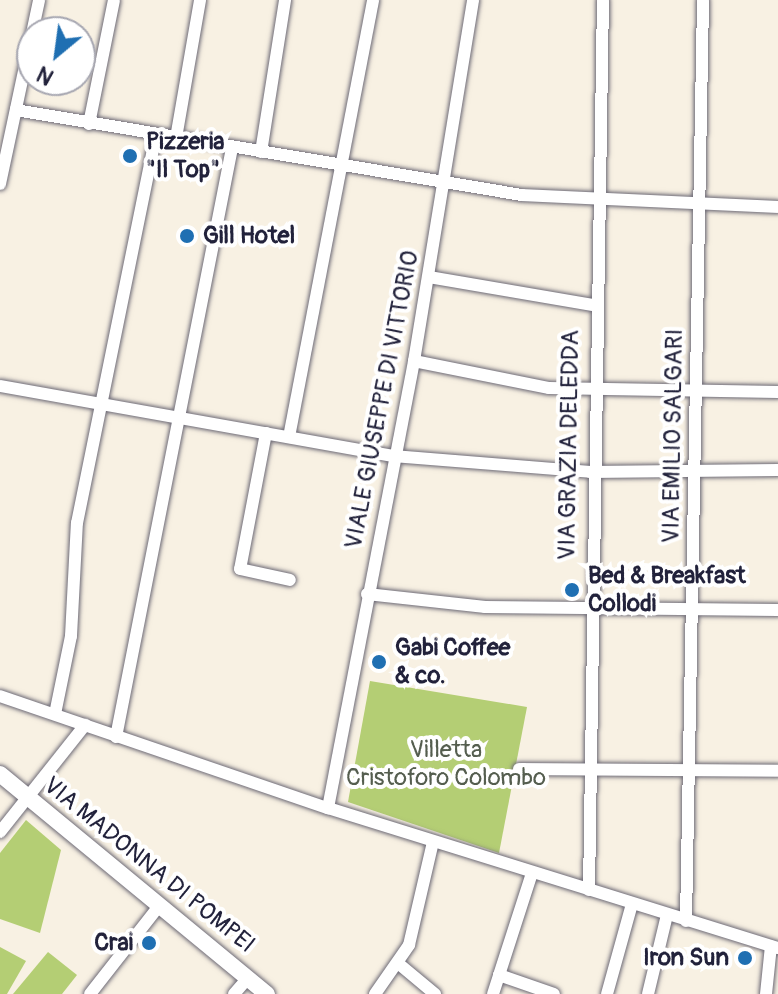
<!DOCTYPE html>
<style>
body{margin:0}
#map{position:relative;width:778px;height:994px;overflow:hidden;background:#f8f1e3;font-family:Pangolin,sans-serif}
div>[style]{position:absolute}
.green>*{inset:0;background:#b4ce74}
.roads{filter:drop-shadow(0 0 2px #6d6a76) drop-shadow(0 0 2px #6d6a76)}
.minor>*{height:12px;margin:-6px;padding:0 6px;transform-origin:6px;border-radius:6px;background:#fff}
.tertiary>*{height:16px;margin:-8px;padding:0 8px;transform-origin:8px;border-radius:8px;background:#fff}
.dots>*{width:22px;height:22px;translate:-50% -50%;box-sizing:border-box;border:4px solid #fff;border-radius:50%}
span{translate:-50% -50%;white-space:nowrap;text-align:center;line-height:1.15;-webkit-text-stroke:8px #fff;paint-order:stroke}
.poi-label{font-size:24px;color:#22223b;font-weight:700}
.left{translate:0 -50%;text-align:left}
.right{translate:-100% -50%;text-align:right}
.street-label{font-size:24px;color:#22223b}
.park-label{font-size:24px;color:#555e4f}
.north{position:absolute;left:16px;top:16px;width:80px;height:80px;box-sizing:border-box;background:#fff;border:2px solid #a7a7b1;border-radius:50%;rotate:209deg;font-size:22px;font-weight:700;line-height:32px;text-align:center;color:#22223b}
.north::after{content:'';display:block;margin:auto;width:28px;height:36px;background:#1f6fb2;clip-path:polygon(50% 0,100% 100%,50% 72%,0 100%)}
</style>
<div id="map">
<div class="green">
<div style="clip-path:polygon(370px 681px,527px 707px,499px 853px,348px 802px)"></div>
<div style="clip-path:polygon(26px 820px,61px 850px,40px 933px,0 919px,0 853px)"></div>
<div style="clip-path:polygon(0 947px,26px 961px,7px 994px,0 994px)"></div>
<div style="clip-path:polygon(48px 952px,77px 975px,62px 994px,13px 994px)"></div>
</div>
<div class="roads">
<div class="minor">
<div style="left:16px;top:110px;width:513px;rotate:9.54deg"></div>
<div style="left:522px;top:195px;width:256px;rotate:2.7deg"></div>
<div style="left:89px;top:124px;width:126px;rotate:-78.6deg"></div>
<div style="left:176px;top:138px;width:140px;rotate:-80.1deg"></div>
<div style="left:261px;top:152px;width:154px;rotate:-81deg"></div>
<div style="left:0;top:184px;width:188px;rotate:-78deg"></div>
<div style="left:429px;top:277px;width:166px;rotate:9.7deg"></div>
<div style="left:414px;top:361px;width:138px;rotate:11.3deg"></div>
<div style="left:549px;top:388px;width:229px;rotate:1deg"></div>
<div style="left:0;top:386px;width:399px;rotate:10.1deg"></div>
<div style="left:393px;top:456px;width:198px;rotate:4.6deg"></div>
<div style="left:590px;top:472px;width:188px;rotate:-0.6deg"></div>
<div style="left:266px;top:433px;width:138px;rotate:100.8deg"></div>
<div style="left:240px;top:569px;width:51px;rotate:12.4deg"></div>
<div style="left:289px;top:437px;width:445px;rotate:-79.1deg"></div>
<div style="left:367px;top:594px;width:119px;rotate:6.3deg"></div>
<div style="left:485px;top:607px;width:293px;rotate:0.6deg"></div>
<div style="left:0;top:696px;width:347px;rotate:18.9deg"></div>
<div style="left:328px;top:808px;width:471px;rotate:17.3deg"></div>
<div style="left:55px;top:714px;width:80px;rotate:-78.4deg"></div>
<div style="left:71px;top:636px;width:113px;rotate:-87deg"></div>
<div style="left:77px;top:523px;width:395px;rotate:-78.5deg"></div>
<div style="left:116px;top:737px;width:600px;rotate:-78.86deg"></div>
<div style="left:519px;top:769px;width:259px;rotate:0.4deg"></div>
<div style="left:328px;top:808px;width:455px;rotate:-79.1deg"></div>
<div style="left:414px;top:361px;width:366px;rotate:-80.7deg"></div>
<div style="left:0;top:832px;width:137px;rotate:-51.5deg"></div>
<div style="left:532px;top:873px;width:107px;rotate:107.9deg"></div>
<div style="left:499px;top:975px;width:58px;rotate:19.1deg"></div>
<div style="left:589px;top:890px;width:890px;rotate:-89.1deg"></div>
<div style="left:686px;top:921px;width:921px;rotate:-88.94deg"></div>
<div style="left:399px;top:964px;width:47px;rotate:39.8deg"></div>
<div style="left:90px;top:994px;width:112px;rotate:-51.9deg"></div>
<div style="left:234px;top:994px;width:21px;rotate:-49deg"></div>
<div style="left:375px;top:994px;width:60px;rotate:-55.2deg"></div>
<div style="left:409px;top:945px;width:106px;rotate:-76.9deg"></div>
<div style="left:493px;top:994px;width:20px;rotate:-72deg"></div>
<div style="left:607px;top:994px;width:93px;rotate:-74.5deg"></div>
<div style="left:648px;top:994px;width:81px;rotate:-76.5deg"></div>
<div style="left:766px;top:994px;width:48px;rotate:-84.1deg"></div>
</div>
<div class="tertiary">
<div style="left:0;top:774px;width:346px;rotate:39.5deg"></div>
</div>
</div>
<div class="dots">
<div style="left:130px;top:156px;background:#1f6fb2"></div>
<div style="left:187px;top:236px;background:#1f6fb2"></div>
<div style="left:572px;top:590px;background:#1f6fb2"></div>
<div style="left:379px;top:662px;background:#1f6fb2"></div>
<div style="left:149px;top:943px;background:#1f6fb2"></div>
<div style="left:745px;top:958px;background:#1f6fb2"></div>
</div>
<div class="poi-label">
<span class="left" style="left:146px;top:156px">Pizzeria<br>"Il Top"</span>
<span class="left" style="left:203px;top:236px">Gill Hotel</span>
<span class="left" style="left:588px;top:590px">Bed &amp; Breakfast<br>Collodi</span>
<span class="left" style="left:395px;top:662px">Gabi Coffee<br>&amp; co.</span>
<span class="right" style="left:133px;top:943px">Crai</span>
<span class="right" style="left:729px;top:958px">Iron Sun</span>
</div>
<div class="street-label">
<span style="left:382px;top:400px;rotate:-79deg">VIALE GIUSEPPE DI VITTORIO</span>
<span style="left:673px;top:436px;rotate:-89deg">VIA EMILIO SALGARI</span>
<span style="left:569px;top:445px;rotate:-89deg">VIA GRAZIA DELEDDA</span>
<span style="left:149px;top:865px;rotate:39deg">VIA MADONNA DI POMPEI</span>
</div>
<div class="park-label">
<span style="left:446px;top:764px">Villetta<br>Cristoforo Colombo</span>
</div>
<div class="north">N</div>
</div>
